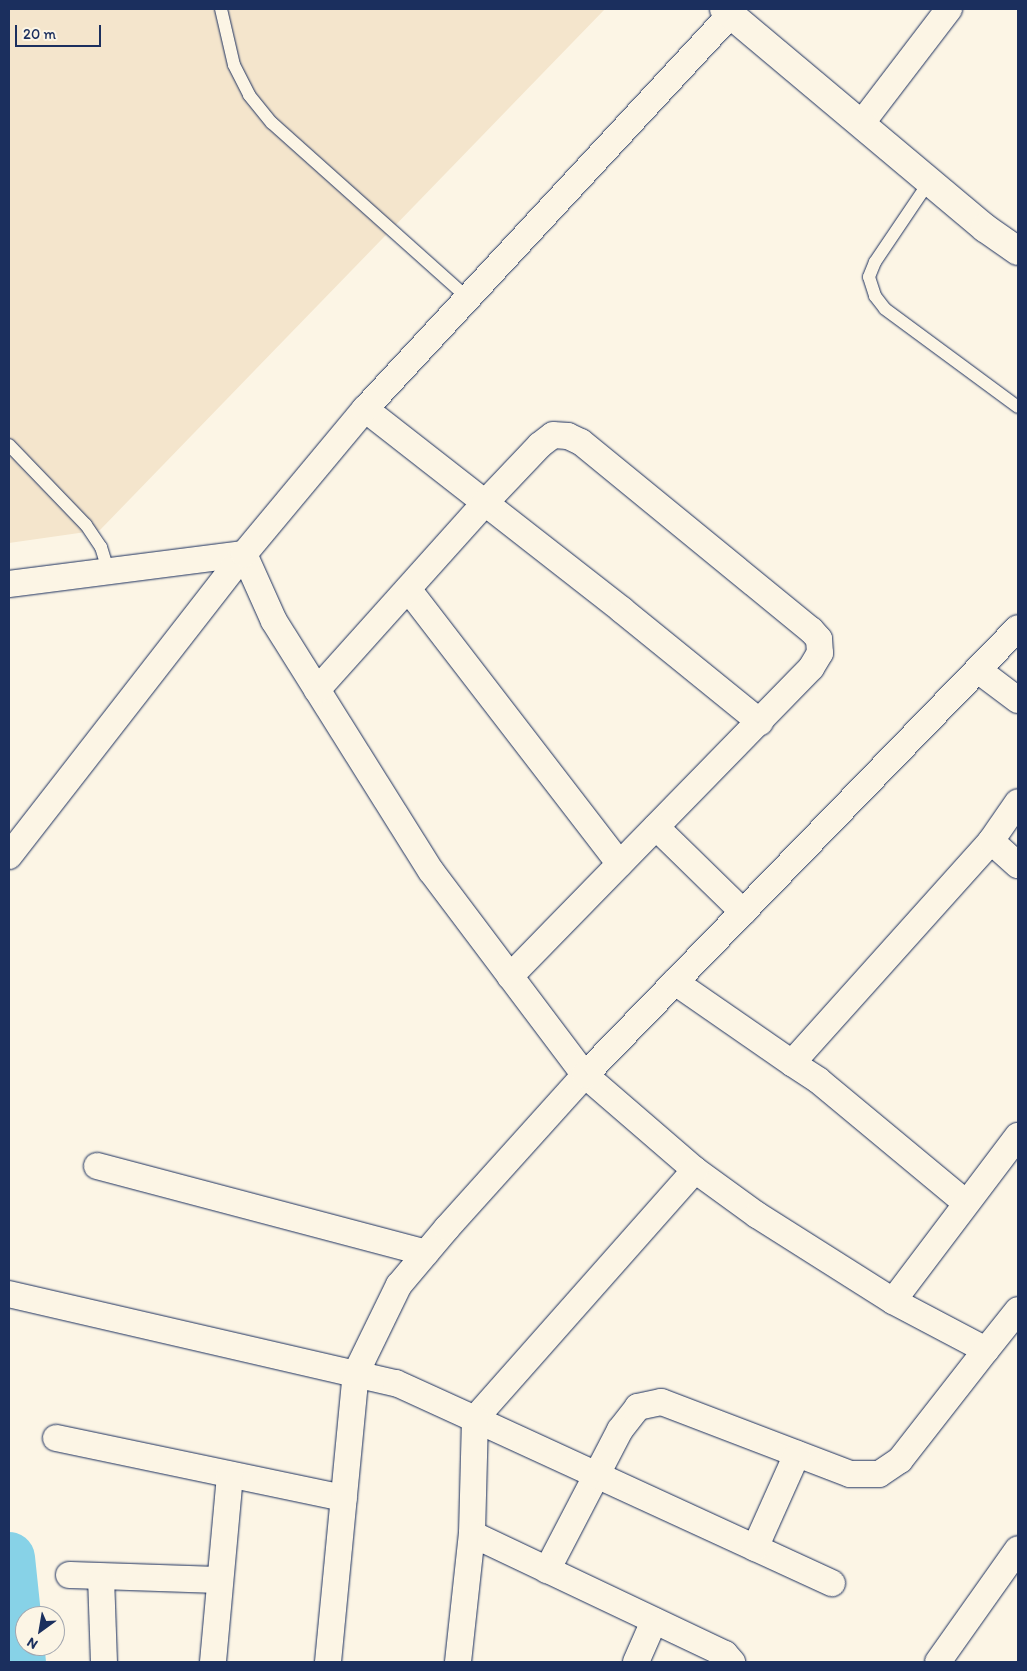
<!DOCTYPE html>
<style>
body{margin:0}
#map{position:relative;width:1027px;height:1671px;overflow:hidden;background:#fcf5e5;font-family:Itim,sans-serif}
div>[style]{position:absolute}
.built>*{inset:0;background:#f4e5cc}
.river>*{height:52px;margin:-26px;padding:0 26px;transform-origin:26px;border-radius:26px;background:#87d2e7}
.roads{filter:drop-shadow(0 0 1px #1b2f5e) drop-shadow(0 0 1px #1b2f5e)}
.lane>*{height:12px;margin:-6px;padding:0 6px;transform-origin:6px;border-radius:6px;background:#fcf5e5}
.street>*{height:26px;margin:-13px;padding:0 13px;transform-origin:13px;border-radius:13px;background:#fcf5e5}
.secondary>*{height:28px;margin:-14px;padding:0 14px;transform-origin:14px;border-radius:14px;background:#fcf5e5}
span{translate:-50% -50%;white-space:nowrap;text-align:center;line-height:1.15;-webkit-text-stroke:5px #fcf5e5;paint-order:stroke}
.frame{position:absolute;inset:0;border:10px solid #1b2f5e;pointer-events:none}
.north{position:absolute;left:15px;top:1606px;width:50px;height:50px;box-sizing:border-box;background:#fcf5e5;border:1px solid #a2a6af;border-radius:50%;rotate:212deg;font-size:14px;font-weight:700;line-height:20px;text-align:center;color:#1b2f5e}
.north::after{content:'';display:block;margin:auto;width:18px;height:22px;background:#1b2f5e;clip-path:polygon(50% 0,100% 100%,50% 72%,0 100%)}
.scale{position:absolute;left:15px;top:25px;width:86px;height:22px;box-sizing:border-box;border:2px solid #1b2f5e;border-top:0;padding-left:6px;font-size:15px;line-height:18px;white-space:nowrap;color:#1b2f5e;-webkit-text-stroke:4px #fcf5e5;paint-order:stroke}
</style>
<div id="map">
<div class="built">
<div style="clip-path:polygon(9px 9px,605px 9px,100px 530px,9px 543px)"></div>
</div>
<div class="river">
<div style="left:9px;top:1558px;width:105px;rotate:84deg"></div>
</div>
<div class="roads">
<div class="lane">
<div style="left:221px;top:9px;width:57px;rotate:76.9deg"></div>
<div style="left:234px;top:65px;width:34px;rotate:63deg"></div>
<div style="left:249px;top:95px;width:36px;rotate:51deg"></div>
<div style="left:272px;top:123px;width:263px;rotate:41.8deg"></div>
<div style="left:929px;top:182px;width:97px;rotate:124deg"></div>
<div style="left:875px;top:262px;width:16px;rotate:112deg"></div>
<div style="left:869px;top:277px;width:20px;rotate:72deg"></div>
<div style="left:875px;top:296px;width:16px;rotate:52deg"></div>
<div style="left:885px;top:309px;width:165px;rotate:36.4deg"></div>
<div style="left:9px;top:445px;width:111px;rotate:46.1deg"></div>
<div style="left:86px;top:525px;width:27px;rotate:56deg"></div>
<div style="left:101px;top:547px;width:24px;rotate:73deg"></div>
</div>
<div class="street">
<div style="left:861px;top:124px;width:145px;rotate:-52.6deg"></div>
<div style="left:365px;top:409px;width:326px;rotate:38deg"></div>
<div style="left:622px;top:610px;width:178px;rotate:39.1deg"></div>
<div style="left:9px;top:584px;width:237px;rotate:-7.3deg"></div>
<div style="left:244px;top:554px;width:73px;rotate:65.9deg"></div>
<div style="left:274px;top:621px;width:295px;rotate:57.9deg"></div>
<div style="left:431px;top:871px;width:256px;rotate:53deg"></div>
<div style="left:585px;top:1075px;width:145px;rotate:40.8deg"></div>
<div style="left:695px;top:1170px;width:77px;rotate:36deg"></div>
<div style="left:757px;top:1215px;width:161px;rotate:32.3deg"></div>
<div style="left:893px;top:1301px;width:105px;rotate:27.8deg"></div>
<div style="left:986px;top:1350px;width:140px;rotate:128deg"></div>
<div style="left:900px;top:1460px;width:25px;rotate:146deg"></div>
<div style="left:879px;top:1474px;width:29px;rotate:180deg"></div>
<div style="left:850px;top:1474px;width:202px;rotate:-159.1deg"></div>
<div style="left:661px;top:1402px;width:24px;rotate:168deg"></div>
<div style="left:638px;top:1407px;width:29px;rotate:128deg"></div>
<div style="left:620px;top:1430px;width:158px;rotate:117.5deg"></div>
<div style="left:408px;top:589px;width:347px;rotate:52.4deg"></div>
<div style="left:978px;top:670px;width:50px;rotate:36.9deg"></div>
<div style="left:317px;top:690px;width:250px;rotate:-48.1deg"></div>
<div style="left:484px;top:504px;width:81px;rotate:-46.5deg"></div>
<div style="left:540px;top:445px;width:16px;rotate:-38deg"></div>
<div style="left:553px;top:435px;width:15px;rotate:4deg"></div>
<div style="left:568px;top:436px;width:14px;rotate:25deg"></div>
<div style="left:581px;top:442px;width:297px;rotate:39.3deg"></div>
<div style="left:811px;top:630px;width:12px;rotate:48deg"></div>
<div style="left:819px;top:639px;width:14px;rotate:86deg"></div>
<div style="left:820px;top:653px;width:17px;rotate:121deg"></div>
<div style="left:811px;top:668px;width:431px;rotate:134.3deg"></div>
<div style="left:656px;top:827px;width:122px;rotate:44.3deg"></div>
<div style="left:991px;top:841px;width:36px;rotate:42deg"></div>
<div style="left:9px;top:856px;width:383px;rotate:-52.1deg"></div>
<div style="left:244px;top:554px;width:189px;rotate:-50.2deg"></div>
<div style="left:365px;top:409px;width:538px;rotate:-47.18deg"></div>
<div style="left:675px;top:982px;width:142px;rotate:34.7deg"></div>
<div style="left:97px;top:1166px;width:340px;rotate:14.8deg"></div>
<div style="left:695px;top:1170px;width:332px;rotate:131.5deg"></div>
<div style="left:475px;top:1419px;width:393px;rotate:24.7deg"></div>
<div style="left:966px;top:1203px;width:192px;rotate:-140.3deg"></div>
<div style="left:818px;top:1080px;width:31px;rotate:-147deg"></div>
<div style="left:792px;top:1063px;width:298px;rotate:-48.1deg"></div>
<div style="left:991px;top:841px;width:47px;rotate:-55.3deg"></div>
<div style="left:9px;top:1294px;width:397px;rotate:13deg"></div>
<div style="left:396px;top:1383px;width:87px;rotate:24.5deg"></div>
<div style="left:475px;top:1419px;width:115px;rotate:91.5deg"></div>
<div style="left:472px;top:1534px;width:280px;rotate:25.4deg"></div>
<div style="left:725px;top:1654px;width:11px;rotate:49deg"></div>
<div style="left:893px;top:1301px;width:207px;rotate:-52.9deg"></div>
<div style="left:986px;top:1350px;width:51px;rotate:-51.3deg"></div>
<div style="left:56px;top:1438px;width:294px;rotate:11.8deg"></div>
<div style="left:755px;top:1548px;width:103px;rotate:-65.9deg"></div>
<div style="left:69px;top:1575px;width:151px;rotate:1.9deg"></div>
<div style="left:101px;top:1577px;width:85px;rotate:88deg"></div>
<div style="left:213px;top:1662px;width:188px;rotate:-84.8deg"></div>
<div style="left:328px;top:1662px;width:290px;rotate:-84.5deg"></div>
<div style="left:356px;top:1373px;width:98px;rotate:-64deg"></div>
<div style="left:399px;top:1285px;width:75px;rotate:-49.9deg"></div>
<div style="left:447px;top:1228px;width:206px;rotate:-48deg"></div>
<div style="left:585px;top:1075px;width:622px;rotate:-45.91deg"></div>
<div style="left:458px;top:1662px;width:129px;rotate:-83.8deg"></div>
<div style="left:636px;top:1662px;width:45px;rotate:-66.3deg"></div>
<div style="left:938px;top:1662px;width:138px;rotate:-54.7deg"></div>
</div>
<div class="secondary">
<div style="left:724px;top:9px;width:341px;rotate:40deg"></div>
<div style="left:985px;top:228px;width:40px;rotate:34.9deg"></div>
</div>
</div>
<div class="frame"></div>
<div class="north">N</div>
<div class="scale">20 m</div>
</div>
